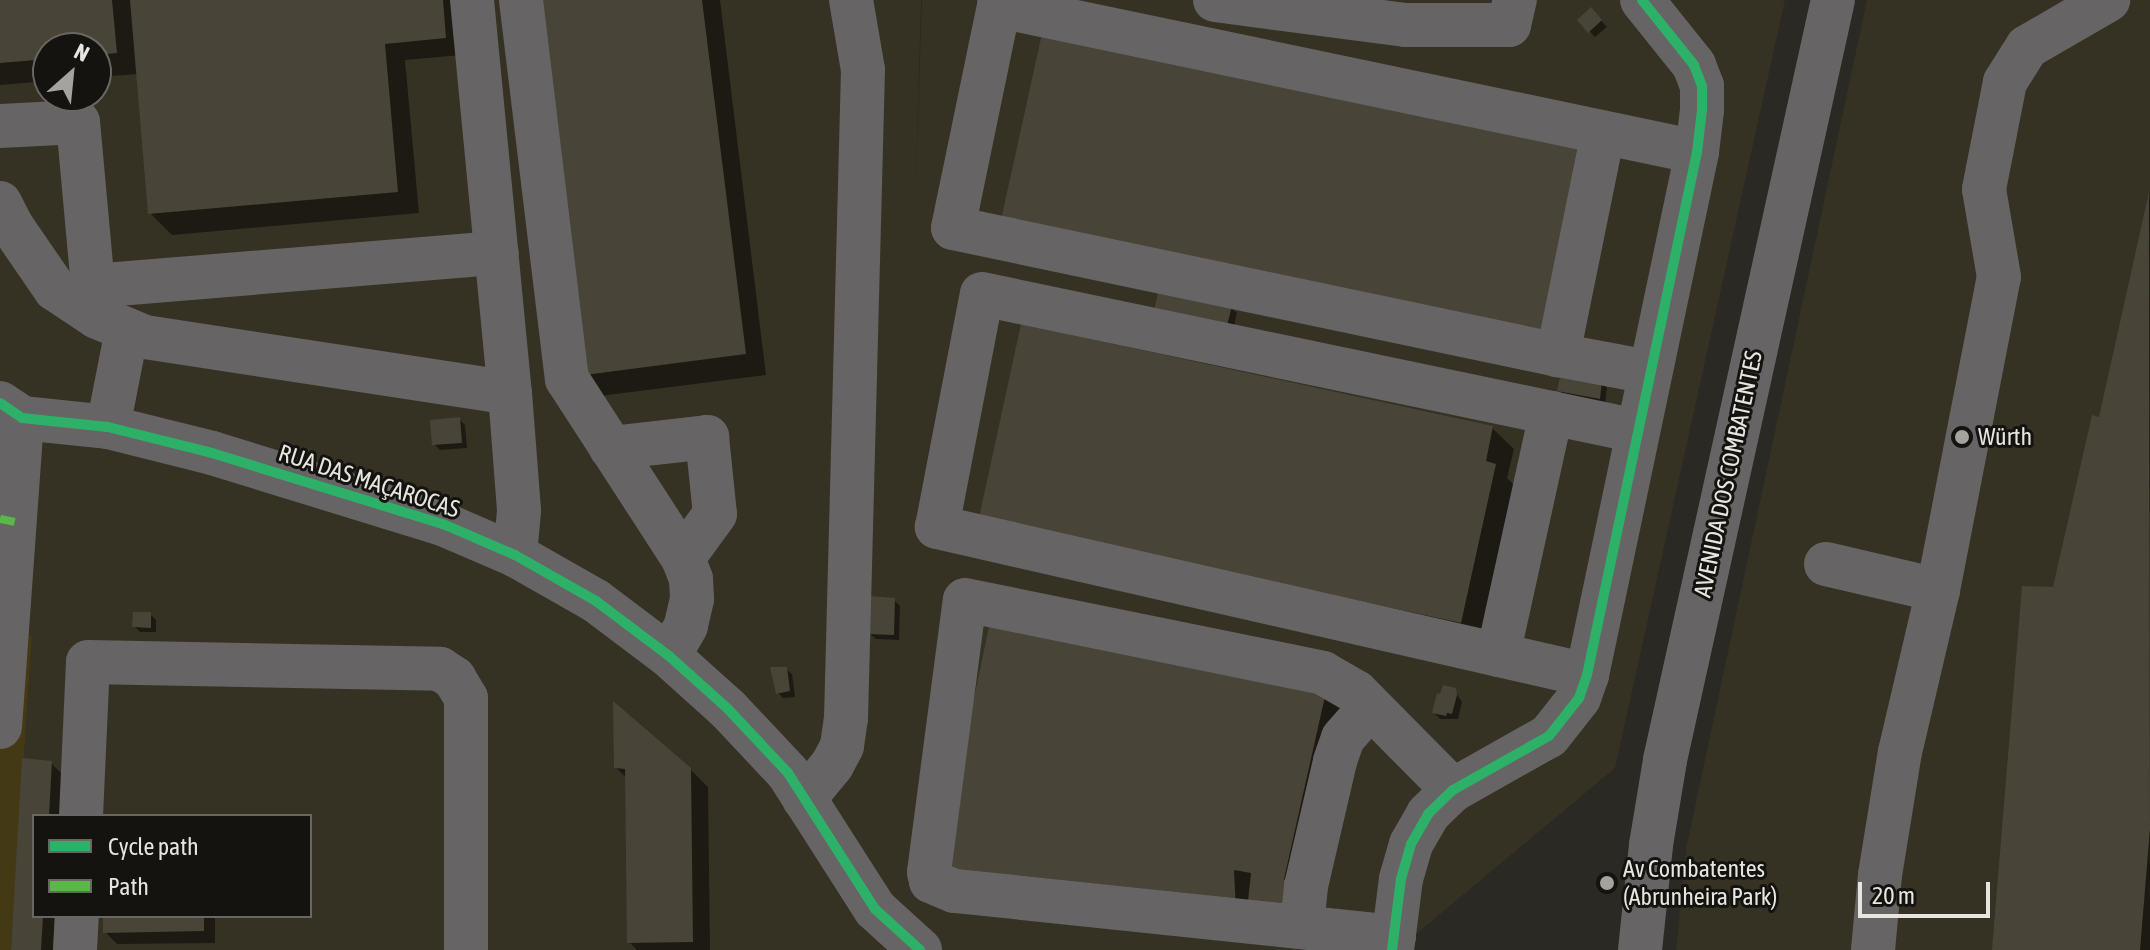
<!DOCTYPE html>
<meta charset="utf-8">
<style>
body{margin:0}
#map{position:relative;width:2150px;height:950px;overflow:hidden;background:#2a2923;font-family:"Asap Condensed",sans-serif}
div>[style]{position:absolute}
.built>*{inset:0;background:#363223}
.green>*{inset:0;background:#433915}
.shadow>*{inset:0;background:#0007}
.building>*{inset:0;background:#484437}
.minor>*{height:44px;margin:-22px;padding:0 22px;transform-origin:22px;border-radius:22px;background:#666465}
.quiet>*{height:8px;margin-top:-4px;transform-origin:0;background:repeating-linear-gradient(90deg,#58b947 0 16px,transparent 0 24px)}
.cycleway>*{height:10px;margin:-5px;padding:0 5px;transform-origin:5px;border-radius:5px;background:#2db169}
.dots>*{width:22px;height:22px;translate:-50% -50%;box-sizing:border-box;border:4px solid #14130f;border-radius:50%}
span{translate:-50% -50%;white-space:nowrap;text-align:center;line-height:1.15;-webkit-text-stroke:6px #14130f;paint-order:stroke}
.poi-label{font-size:24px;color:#e7e5df}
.left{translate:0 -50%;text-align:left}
.street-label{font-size:24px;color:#e7e5df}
.legend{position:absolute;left:32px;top:814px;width:280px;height:104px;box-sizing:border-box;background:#14130f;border:2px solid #686762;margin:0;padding:10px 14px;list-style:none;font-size:24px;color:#e7e5df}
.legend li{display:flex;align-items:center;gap:16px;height:40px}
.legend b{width:40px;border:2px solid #686762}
.north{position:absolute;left:32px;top:32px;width:80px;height:80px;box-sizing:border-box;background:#14130f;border:2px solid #686762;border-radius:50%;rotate:27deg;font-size:22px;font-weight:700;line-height:32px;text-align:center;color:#e7e5df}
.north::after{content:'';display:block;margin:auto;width:28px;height:36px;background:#a5a39d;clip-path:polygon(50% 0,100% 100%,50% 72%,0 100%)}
.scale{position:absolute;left:1858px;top:882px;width:132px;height:36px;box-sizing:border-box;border:4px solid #e7e5df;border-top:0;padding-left:10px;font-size:24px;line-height:28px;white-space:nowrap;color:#e7e5df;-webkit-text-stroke:6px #14130f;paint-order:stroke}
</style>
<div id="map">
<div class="built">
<div style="clip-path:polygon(evenodd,0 0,921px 0,915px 211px,922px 0,1785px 0,1615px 768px,1397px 950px,11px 950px,32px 637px,0 618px,0 0,48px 48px,96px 48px,96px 96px,48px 96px,48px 48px,0 0,34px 816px,310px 816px,310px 916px,34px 916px,34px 816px)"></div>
<div style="clip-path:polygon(1867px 0,2150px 0,2150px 950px,1676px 950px,1686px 849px)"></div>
</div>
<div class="green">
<div style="clip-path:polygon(0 618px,32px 637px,11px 950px,0 950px)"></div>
</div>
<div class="shadow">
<div style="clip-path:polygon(0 0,458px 0,462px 55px,405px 60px,419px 213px,172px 235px,150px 213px,139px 74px,96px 77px,96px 48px,48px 48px,48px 81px,0 85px)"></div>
<div style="clip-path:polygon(532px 0,720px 0,766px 375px,600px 396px,579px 375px)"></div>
<div style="clip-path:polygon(1591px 10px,1607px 27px,1595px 37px,1580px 21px)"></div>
<div style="clip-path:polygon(2150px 195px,2150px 950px,1994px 950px,2054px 590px,2100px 419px)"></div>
<div style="clip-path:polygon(1231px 308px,1237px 313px,1233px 331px,1162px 315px)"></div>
<div style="clip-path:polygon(1601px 382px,1607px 388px,1605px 404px,1565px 396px,1559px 390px)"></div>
<div style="clip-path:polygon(459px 419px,465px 425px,467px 448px,440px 450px,434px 444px)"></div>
<div style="clip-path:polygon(1492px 428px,1514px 449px,1507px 478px,1516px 487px,1482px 643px,1002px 539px)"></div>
<div style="clip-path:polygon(894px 600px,900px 606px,899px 640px,876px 639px,870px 634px)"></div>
<div style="clip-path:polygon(150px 614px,156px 620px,156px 632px,140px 632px,134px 626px)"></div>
<div style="clip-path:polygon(786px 669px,792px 674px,795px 697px,783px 698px,778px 693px)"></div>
<div style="clip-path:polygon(1286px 684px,1348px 706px,1311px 928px,960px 896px)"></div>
<div style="clip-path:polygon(1454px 690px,1462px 702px,1458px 719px,1440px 719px,1434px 713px)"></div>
<div style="clip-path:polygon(24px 761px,51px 763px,63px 775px,61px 816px,34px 816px,34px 916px,55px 916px,53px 950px,13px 950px)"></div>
<div style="clip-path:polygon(616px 768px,690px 769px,708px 787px,710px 950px,637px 950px,629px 942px,628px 779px)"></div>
<div style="clip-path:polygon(105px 916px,215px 916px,215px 943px,117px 944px,105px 932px)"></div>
</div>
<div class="building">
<div style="clip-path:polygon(0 0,112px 0,117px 53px,96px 55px,96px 48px,48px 48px,48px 59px,0 63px)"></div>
<div style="clip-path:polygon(130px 0,443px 0,446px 38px,385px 44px,398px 192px,148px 214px)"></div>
<div style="clip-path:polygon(530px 0,702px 0,746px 354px,577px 376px)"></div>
<div style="clip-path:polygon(1591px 7px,1602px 20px,1588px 33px,1577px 20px)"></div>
<div style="clip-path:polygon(1043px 29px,1586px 146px,1544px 337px,1001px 220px)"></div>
<div style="clip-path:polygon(2149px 192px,2150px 829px,2140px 950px,1992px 950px,2022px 586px,2053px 587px,2092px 415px,2099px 417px)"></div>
<div style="clip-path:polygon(1159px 289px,1232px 306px,1227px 326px,1154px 310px)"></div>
<div style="clip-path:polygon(1021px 324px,1493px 426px,1486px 461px,1496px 464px,1461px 623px,979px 518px)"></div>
<div style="clip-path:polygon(1561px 372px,1602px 380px,1600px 399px,1557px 391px)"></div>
<div style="clip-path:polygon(460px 417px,462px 443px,432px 445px,430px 420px)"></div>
<div style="clip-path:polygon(870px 596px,895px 598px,894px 635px,868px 634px)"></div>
<div style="clip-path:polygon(133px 612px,151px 612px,151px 628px,132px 627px)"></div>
<div style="clip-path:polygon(991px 617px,1328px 683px,1284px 879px,1291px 892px,1282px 916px,1248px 901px,1251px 873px,1234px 870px,1236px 911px,937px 876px)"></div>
<div style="clip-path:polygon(770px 667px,787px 667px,790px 691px,776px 694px)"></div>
<div style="clip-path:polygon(1443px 685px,1456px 688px,1457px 695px,1452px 714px,1447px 713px,1446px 716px,1432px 713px,1437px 693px,1440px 694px)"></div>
<div style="clip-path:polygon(613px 701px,691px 768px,693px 942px,627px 943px,625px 769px,614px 768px)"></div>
<div style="clip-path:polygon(22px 758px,52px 761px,49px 816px,34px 816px,34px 916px,43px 916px,41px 950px,11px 950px)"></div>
<div style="clip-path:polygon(103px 916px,204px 916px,204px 931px,103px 933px)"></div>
</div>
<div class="minor">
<div style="left:472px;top:0;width:395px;rotate:84.5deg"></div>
<div style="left:510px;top:393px;width:118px;rotate:85.6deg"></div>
<div style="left:519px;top:511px;width:44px;rotate:95.2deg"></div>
<div style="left:521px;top:0;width:382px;rotate:83.1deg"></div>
<div style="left:567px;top:379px;width:213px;rotate:57.1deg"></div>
<div style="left:683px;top:558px;width:22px;rotate:69deg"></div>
<div style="left:691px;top:579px;width:20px;rotate:87deg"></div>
<div style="left:692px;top:599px;width:28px;rotate:103deg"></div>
<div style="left:686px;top:626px;width:34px;rotate:120deg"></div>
<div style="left:1215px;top:0;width:192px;rotate:7.5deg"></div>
<div style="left:1405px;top:25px;width:104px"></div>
<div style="left:1509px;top:25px;width:26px;rotate:-77deg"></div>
<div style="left:0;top:126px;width:78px;rotate:-2.9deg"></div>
<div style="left:78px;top:122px;width:165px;rotate:84.8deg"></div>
<div style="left:93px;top:286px;width:405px;rotate:-4.7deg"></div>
<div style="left:1603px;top:133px;width:227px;rotate:101.5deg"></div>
<div style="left:1558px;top:355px;width:618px;rotate:-168.14deg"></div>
<div style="left:953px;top:228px;width:227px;rotate:-78.3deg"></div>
<div style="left:999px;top:6px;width:713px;rotate:11.81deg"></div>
<div style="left:0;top:203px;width:25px;rotate:63deg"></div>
<div style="left:11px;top:225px;width:78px;rotate:55.5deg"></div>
<div style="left:55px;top:289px;width:50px;rotate:33.7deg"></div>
<div style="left:97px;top:317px;width:52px;rotate:22.6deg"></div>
<div style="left:145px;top:337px;width:369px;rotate:8.7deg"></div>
<div style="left:1558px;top:355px;width:93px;rotate:10.6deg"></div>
<div style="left:0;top:403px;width:27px;rotate:34deg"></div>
<div style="left:22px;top:418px;width:86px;rotate:6deg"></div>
<div style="left:108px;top:427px;width:107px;rotate:14deg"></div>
<div style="left:212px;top:453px;width:242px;rotate:17.1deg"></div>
<div style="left:443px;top:524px;width:78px;rotate:23.3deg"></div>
<div style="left:515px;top:555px;width:93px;rotate:29.6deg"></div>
<div style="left:596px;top:601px;width:91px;rotate:37deg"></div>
<div style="left:669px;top:656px;width:79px;rotate:41.9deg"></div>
<div style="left:728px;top:709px;width:88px;rotate:46.8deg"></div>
<div style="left:788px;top:773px;width:161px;rotate:57.4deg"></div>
<div style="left:875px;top:909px;width:61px;rotate:42.3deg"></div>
<div style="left:108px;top:427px;width:99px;rotate:-78.9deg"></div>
<div style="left:611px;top:448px;width:97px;rotate:-6.5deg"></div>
<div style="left:707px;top:437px;width:77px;rotate:84.1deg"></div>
<div style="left:715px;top:514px;width:54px;rotate:126deg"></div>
<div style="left:1826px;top:564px;width:115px;rotate:13.1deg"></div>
<div style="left:1498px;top:655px;width:248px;rotate:-77.6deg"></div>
<div style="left:1587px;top:675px;width:667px;rotate:-167.17deg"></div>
<div style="left:937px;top:527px;width:237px;rotate:-79.1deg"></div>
<div style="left:982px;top:294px;width:669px;rotate:11.81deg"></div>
<div style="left:0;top:727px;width:310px;rotate:-85.9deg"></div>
<div style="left:804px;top:799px;width:44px;rotate:-50.5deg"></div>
<div style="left:832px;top:765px;width:21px;rotate:-62deg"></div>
<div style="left:842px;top:746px;width:27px;rotate:-82deg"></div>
<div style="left:846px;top:719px;width:649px;rotate:-88.5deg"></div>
<div style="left:863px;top:70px;width:71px;rotate:-99.7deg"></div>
<div style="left:81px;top:816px;width:154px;rotate:-87.4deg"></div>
<div style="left:88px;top:662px;width:352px;rotate:1.1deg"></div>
<div style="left:440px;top:669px;width:17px;rotate:33deg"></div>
<div style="left:454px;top:678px;width:23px;rotate:59deg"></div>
<div style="left:466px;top:698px;width:252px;rotate:90deg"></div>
<div style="left:1302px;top:927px;width:41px;rotate:-84.4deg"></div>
<div style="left:1306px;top:886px;width:128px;rotate:-76.9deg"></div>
<div style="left:1335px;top:761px;width:24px;rotate:-71deg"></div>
<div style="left:1343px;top:738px;width:41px;rotate:-48.9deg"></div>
<div style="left:1394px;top:937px;width:442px;rotate:-174deg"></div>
<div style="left:954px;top:891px;width:25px;rotate:-157deg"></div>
<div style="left:931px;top:881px;width:9px;rotate:-103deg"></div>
<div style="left:929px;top:872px;width:274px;rotate:-82.5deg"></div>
<div style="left:965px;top:600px;width:365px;rotate:11.5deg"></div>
<div style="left:1323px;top:673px;width:38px;rotate:30deg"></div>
<div style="left:1356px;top:692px;width:138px;rotate:45.3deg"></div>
<div style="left:75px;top:950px;width:34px;rotate:-87deg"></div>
<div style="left:1392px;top:950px;width:72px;rotate:-82.8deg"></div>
<div style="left:1401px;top:879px;width:36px;rotate:-74deg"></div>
<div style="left:1411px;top:844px;width:34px;rotate:-60deg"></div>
<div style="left:1428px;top:814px;width:35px;rotate:-44deg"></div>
<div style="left:1453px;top:790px;width:110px;rotate:-29.4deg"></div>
<div style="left:1549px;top:736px;width:48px;rotate:-51.7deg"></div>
<div style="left:1579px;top:698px;width:24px;rotate:-71deg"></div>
<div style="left:1587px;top:675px;width:534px;rotate:-78.12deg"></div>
<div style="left:1697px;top:152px;width:42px;rotate:-83.2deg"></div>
<div style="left:1702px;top:110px;width:24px;rotate:-90deg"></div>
<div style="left:1702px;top:86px;width:22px;rotate:-111deg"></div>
<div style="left:1694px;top:65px;width:83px;rotate:-128.7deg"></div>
<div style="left:1640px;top:950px;width:106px;rotate:-84deg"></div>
<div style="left:1651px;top:845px;width:86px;rotate:-80.6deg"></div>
<div style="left:1665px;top:760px;width:778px;rotate:-77.54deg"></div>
<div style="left:1873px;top:950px;width:75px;rotate:-84.7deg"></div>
<div style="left:1880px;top:875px;width:125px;rotate:-80.8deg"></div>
<div style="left:1900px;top:752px;width:166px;rotate:-76.8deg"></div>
<div style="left:1938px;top:590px;width:319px;rotate:-79deg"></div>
<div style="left:1999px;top:277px;width:89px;rotate:-99.7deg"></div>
<div style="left:1984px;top:189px;width:109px;rotate:-78.9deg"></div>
<div style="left:2005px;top:82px;width:41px;rotate:-57.8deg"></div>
<div style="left:2027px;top:47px;width:94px;rotate:-30.1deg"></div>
</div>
<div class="quiet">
<div style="left:0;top:519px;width:15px;rotate:11deg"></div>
</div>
<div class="cycleway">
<div style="left:0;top:403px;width:27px;rotate:34deg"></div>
<div style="left:22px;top:418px;width:86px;rotate:6deg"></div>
<div style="left:108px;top:427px;width:107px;rotate:14deg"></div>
<div style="left:212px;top:453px;width:242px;rotate:17.1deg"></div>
<div style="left:443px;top:524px;width:78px;rotate:23.3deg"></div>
<div style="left:515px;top:555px;width:93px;rotate:29.6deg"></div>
<div style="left:596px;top:601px;width:91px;rotate:37deg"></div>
<div style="left:669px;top:656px;width:79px;rotate:41.9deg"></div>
<div style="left:728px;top:709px;width:88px;rotate:46.8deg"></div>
<div style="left:788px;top:773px;width:161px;rotate:57.4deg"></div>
<div style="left:875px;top:909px;width:61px;rotate:42.3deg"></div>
<div style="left:1392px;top:950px;width:72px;rotate:-82.8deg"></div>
<div style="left:1401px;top:879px;width:36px;rotate:-74deg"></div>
<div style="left:1411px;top:844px;width:34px;rotate:-60deg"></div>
<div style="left:1428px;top:814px;width:35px;rotate:-44deg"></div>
<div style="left:1453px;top:790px;width:110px;rotate:-29.4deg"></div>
<div style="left:1549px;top:736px;width:48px;rotate:-51.7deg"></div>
<div style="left:1579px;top:698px;width:24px;rotate:-71deg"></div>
<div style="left:1587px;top:675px;width:534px;rotate:-78.12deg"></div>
<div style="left:1697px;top:152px;width:42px;rotate:-83.2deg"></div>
<div style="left:1702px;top:110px;width:24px;rotate:-90deg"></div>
<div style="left:1702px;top:86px;width:22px;rotate:-111deg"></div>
<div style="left:1694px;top:65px;width:83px;rotate:-128.7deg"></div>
</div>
<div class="dots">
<div style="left:1962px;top:437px;background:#a5a39d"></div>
<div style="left:1607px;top:883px;background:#a5a39d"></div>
</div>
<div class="poi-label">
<span class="left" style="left:1978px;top:437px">Würth</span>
<span class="left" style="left:1623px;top:883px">Av Combatentes<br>(Abrunheira Park)</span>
</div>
<div class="street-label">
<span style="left:1728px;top:474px;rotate:-78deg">AVENIDA DOS COMBATENTES</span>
<span style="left:369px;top:481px;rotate:18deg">RUA DAS MAÇAROCAS</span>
</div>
<ul class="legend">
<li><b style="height:10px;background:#2db169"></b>Cycle path</li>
<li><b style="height:10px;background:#58b947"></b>Path</li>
</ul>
<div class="north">N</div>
<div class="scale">20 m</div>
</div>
